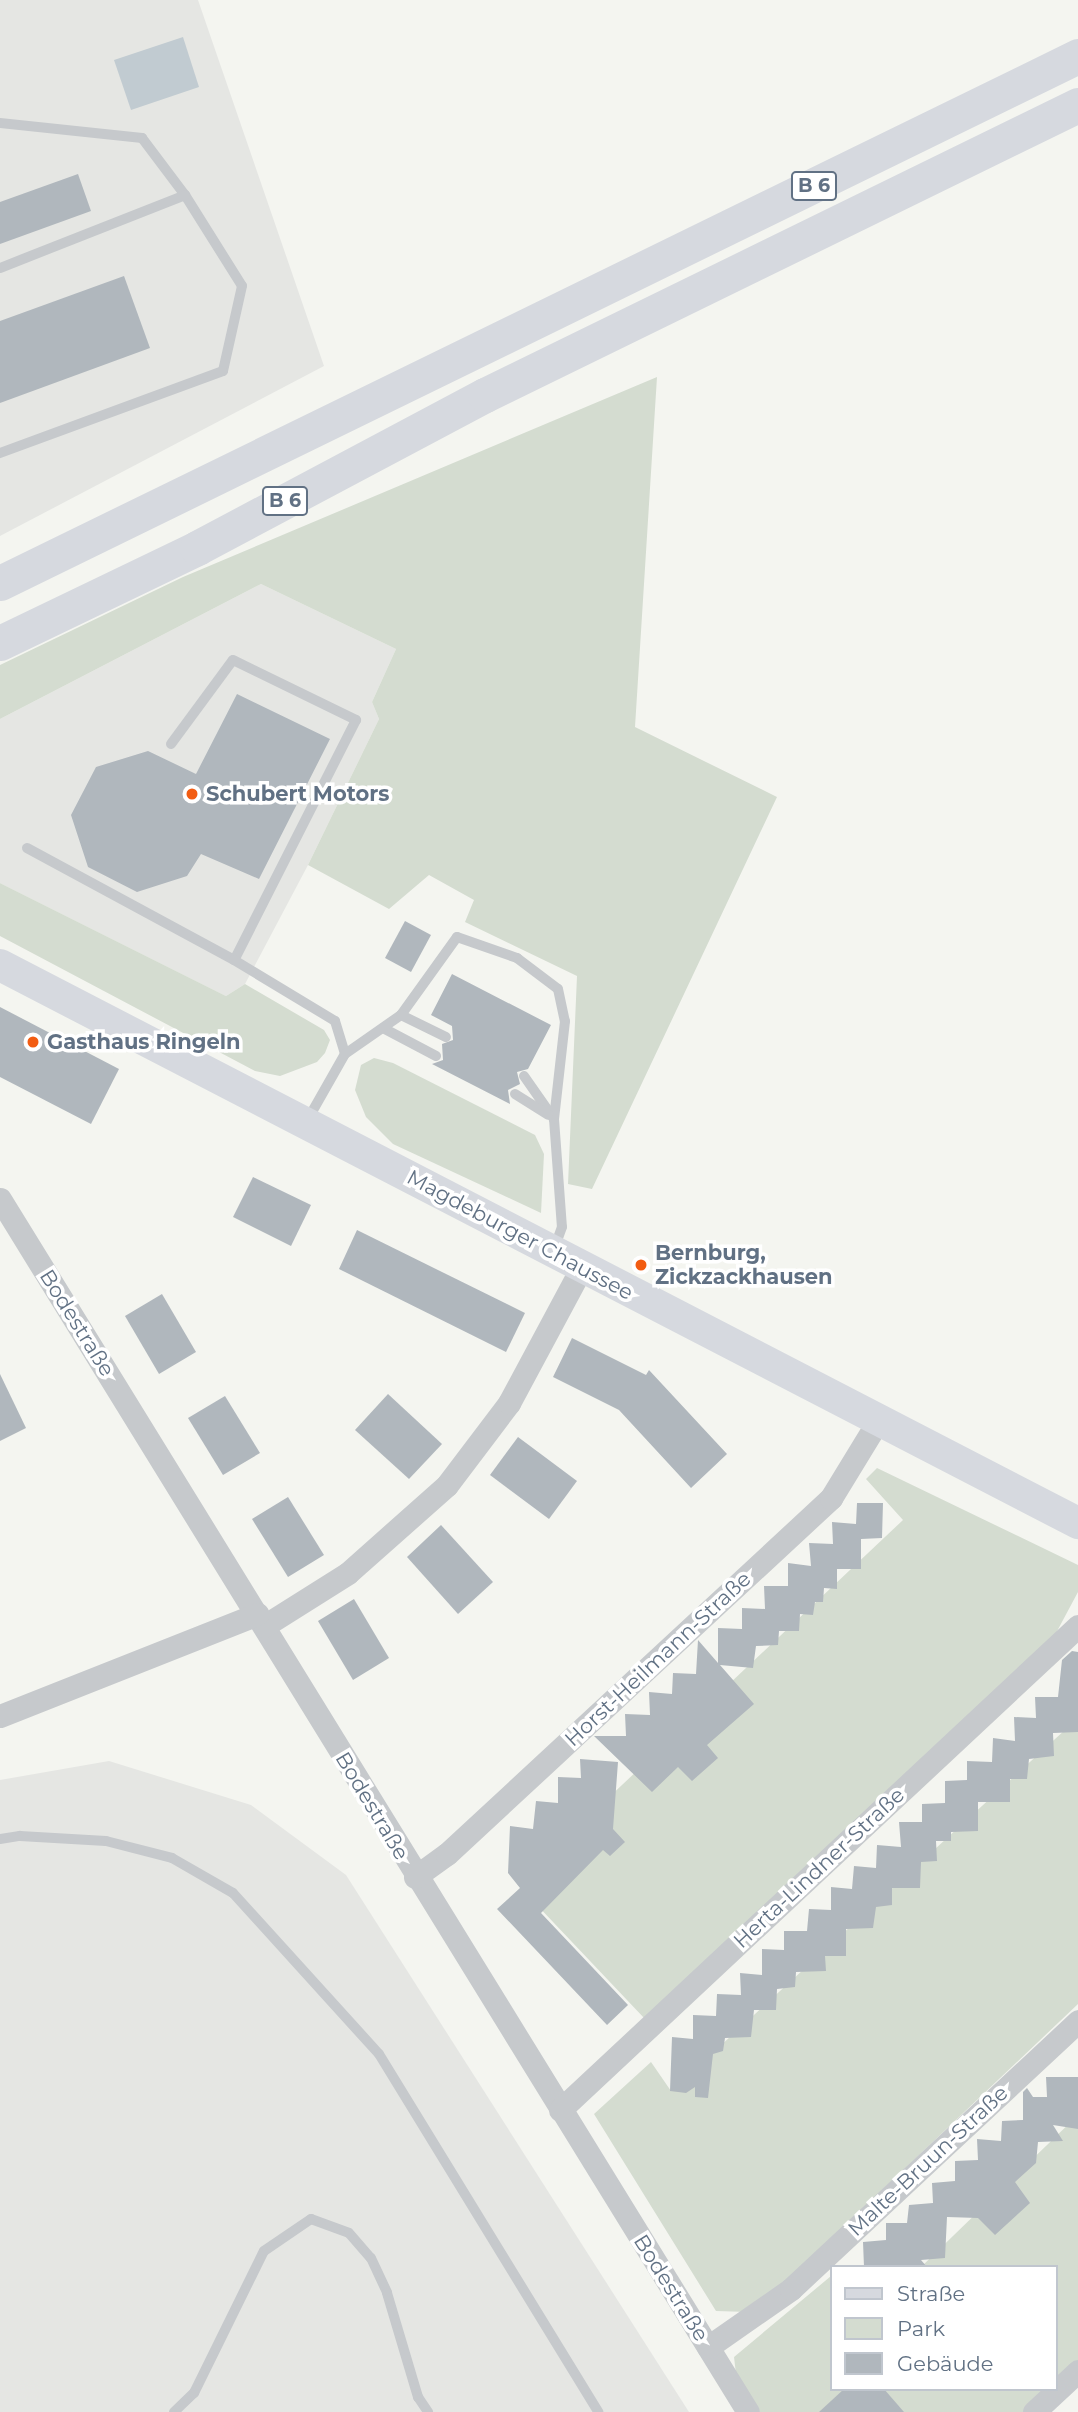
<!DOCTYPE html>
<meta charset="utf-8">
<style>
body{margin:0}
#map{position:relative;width:1078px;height:2412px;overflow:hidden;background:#f4f5f0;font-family:Montserrat,sans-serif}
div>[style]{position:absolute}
.built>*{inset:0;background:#e5e6e3}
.green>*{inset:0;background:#d4dcd0}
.water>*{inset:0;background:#c1cbd1}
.building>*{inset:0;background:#b0b7bd}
.lane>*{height:10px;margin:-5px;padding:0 5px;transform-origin:5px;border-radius:5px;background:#c6c9cc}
.street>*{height:23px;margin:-11.5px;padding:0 11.5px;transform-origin:11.5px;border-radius:11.5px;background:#c6c9cc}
.secondary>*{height:32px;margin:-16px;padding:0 16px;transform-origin:16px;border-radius:16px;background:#d6d9df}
.primary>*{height:35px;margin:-17.5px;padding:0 17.5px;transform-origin:17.5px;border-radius:17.5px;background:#d6d9df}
.dots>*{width:19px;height:19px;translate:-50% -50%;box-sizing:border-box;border:4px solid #fff;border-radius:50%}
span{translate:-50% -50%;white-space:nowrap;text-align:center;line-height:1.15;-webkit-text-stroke:7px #fff;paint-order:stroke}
.shield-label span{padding:2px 5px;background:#fff;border:2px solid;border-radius:5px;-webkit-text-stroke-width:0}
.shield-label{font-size:19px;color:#617184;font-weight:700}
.poi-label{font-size:21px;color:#617184;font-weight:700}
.left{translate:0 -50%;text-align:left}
.street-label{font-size:21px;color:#617184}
.legend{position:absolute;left:830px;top:2265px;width:228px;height:126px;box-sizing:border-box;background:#fff;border:2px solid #c0c6ce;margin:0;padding:9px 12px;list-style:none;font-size:21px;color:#617184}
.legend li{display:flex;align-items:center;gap:14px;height:35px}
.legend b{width:35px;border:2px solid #c0c6ce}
</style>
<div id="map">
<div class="built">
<div style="clip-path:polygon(0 0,198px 0,324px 366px,0 536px)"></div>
<div style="clip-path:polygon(261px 584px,396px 649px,372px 702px,379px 719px,308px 865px,245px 984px,226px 996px,0 883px,0 719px)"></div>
<div style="clip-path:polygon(109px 1761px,251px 1805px,346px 1875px,689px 2412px,0 2412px,0 1780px)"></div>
</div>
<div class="green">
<div style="clip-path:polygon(657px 377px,635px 727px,777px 797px,592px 1189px,568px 1184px,577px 976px,465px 922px,474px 900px,429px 875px,389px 909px,308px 865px,379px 719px,372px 702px,396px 649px,261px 584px,0 719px,0 665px,183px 577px)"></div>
<div style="clip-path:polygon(0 883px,226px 996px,245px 984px,324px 1030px,330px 1040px,325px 1053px,317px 1062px,280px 1076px,255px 1071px,0 936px)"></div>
<div style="clip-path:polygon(374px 1058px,393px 1063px,535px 1135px,544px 1154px,541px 1213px,393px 1144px,366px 1117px,355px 1090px,361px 1065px)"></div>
<div style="clip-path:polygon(877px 1468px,1078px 1565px,1078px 1592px,1055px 1635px,645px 2019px,517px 1884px,903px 1520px,866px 1479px)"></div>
<div style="clip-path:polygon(1078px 1718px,1078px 2004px,799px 2269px,748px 2312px,716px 2311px,594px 2114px,651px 2062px,671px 2091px)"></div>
<div style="clip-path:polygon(1078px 2115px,1078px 2363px,1055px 2384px,1055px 2267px,921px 2267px)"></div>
<div style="clip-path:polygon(831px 2276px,831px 2389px,1050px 2389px,1026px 2412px,760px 2412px,736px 2374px,734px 2357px)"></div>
</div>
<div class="water">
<div style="clip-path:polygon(183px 37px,199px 87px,131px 110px,114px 60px)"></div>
</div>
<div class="building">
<div style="clip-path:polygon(78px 174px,91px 211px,0 244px,0 202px)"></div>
<div style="clip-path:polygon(124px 276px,150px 348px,0 403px,0 321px)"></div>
<div style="clip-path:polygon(237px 694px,330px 739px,259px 879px,201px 854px,187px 876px,137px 892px,88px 867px,71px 815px,96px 767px,148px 751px,196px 774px)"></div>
<div style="clip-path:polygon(405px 921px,431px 935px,411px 972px,385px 958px)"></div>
<div style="clip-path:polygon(452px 974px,551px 1025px,528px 1069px,517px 1072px,520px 1084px,508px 1090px,510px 1104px,432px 1064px,443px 1060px,442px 1044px,453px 1040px,452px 1026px,431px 1015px)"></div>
<div style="clip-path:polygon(0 1007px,119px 1069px,91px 1124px,0 1077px)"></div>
<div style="clip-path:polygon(253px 1177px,311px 1205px,291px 1246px,233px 1217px)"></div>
<div style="clip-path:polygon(357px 1230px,525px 1313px,506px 1352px,339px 1269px)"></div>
<div style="clip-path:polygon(162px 1294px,196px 1352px,159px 1374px,125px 1316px)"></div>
<div style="clip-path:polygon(572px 1338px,646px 1375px,649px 1370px,727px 1454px,691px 1488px,619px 1410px,553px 1377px)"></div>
<div style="clip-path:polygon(0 1374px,26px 1428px,0 1441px)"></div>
<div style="clip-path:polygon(388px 1394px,442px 1444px,409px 1479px,355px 1430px)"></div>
<div style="clip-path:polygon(225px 1396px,260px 1453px,223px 1475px,188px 1418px)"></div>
<div style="clip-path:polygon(518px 1437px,577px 1481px,549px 1519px,490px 1475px)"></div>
<div style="clip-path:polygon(288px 1497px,324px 1555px,288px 1577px,252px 1519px)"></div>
<div style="clip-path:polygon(857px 1503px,883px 1503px,882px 1538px,861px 1539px,861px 1569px,837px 1569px,837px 1589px,824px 1588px,823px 1602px,815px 1602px,813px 1615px,800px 1614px,799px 1631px,779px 1631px,778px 1645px,756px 1646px,753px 1668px,720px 1665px,754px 1704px,707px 1745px,718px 1758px,692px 1781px,678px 1767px,652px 1792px,594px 1736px,626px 1736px,625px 1714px,650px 1715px,649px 1692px,672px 1694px,673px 1673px,696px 1674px,698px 1640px,718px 1663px,718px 1628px,742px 1629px,742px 1608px,765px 1609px,764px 1586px,788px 1586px,788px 1563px,811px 1566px,809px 1543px,833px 1544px,832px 1522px,856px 1524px)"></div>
<div style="clip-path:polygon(441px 1525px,493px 1582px,458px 1614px,407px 1557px)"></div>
<div style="clip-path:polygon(354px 1599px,389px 1658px,353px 1680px,318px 1621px)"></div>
<div style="clip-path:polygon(1072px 1651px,1078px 1652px,1078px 1732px,1053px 1733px,1054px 1756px,1029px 1759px,1027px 1779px,1010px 1779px,1010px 1802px,978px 1802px,978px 1831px,951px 1832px,951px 1841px,936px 1841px,937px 1861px,921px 1862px,920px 1888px,892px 1888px,892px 1905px,876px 1907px,873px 1928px,846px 1929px,846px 1956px,825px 1956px,826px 1971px,796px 1972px,795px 1987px,777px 1989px,776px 2010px,754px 2010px,751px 2037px,725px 2038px,723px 2051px,713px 2054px,708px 2098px,695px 2097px,695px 2087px,686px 2093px,670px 2091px,672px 2037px,693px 2039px,693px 2015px,716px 2016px,717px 1994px,741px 1995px,740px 1973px,762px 1975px,762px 1949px,784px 1950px,784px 1931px,807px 1931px,809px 1909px,831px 1910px,831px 1887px,852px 1889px,854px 1866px,876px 1868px,877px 1845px,901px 1847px,899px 1822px,922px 1822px,922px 1804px,945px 1803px,945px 1781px,967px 1780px,967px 1761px,992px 1762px,993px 1738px,1015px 1741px,1014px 1717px,1036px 1718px,1035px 1697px,1058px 1697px,1062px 1660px)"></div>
<div style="clip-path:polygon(580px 1759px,618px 1762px,613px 1829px,625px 1842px,610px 1856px,603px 1850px,541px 1913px,628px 2005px,607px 2025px,497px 1909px,520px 1888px,508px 1873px,510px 1826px,533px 1829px,536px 1801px,558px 1803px,558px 1777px,581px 1778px)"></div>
<div style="clip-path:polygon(1046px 2077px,1078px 2077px,1078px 2129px,1053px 2125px,1063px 2141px,1038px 2142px,1036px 2163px,1015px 2182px,1030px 2203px,995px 2235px,978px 2218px,947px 2217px,945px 2258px,921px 2260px,927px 2267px,864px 2267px,863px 2242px,886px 2240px,886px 2223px,907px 2223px,909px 2205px,933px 2203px,932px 2183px,955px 2181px,955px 2161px,978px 2160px,977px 2139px,1001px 2141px,1002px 2121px,1023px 2120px,1023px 2092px,1027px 2088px,1033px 2097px,1047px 2097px)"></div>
<div style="clip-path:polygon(844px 2389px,884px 2389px,904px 2412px,819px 2412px)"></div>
</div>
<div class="lane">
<div style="left:0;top:123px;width:143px;rotate:6deg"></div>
<div style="left:142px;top:138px;width:71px;rotate:53deg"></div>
<div style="left:185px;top:195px;width:107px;rotate:57.9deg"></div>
<div style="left:242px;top:286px;width:87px;rotate:102.6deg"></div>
<div style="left:223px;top:371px;width:238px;rotate:159.8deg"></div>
<div style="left:0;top:268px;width:199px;rotate:-21.5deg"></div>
<div style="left:171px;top:744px;width:104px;rotate:-53.6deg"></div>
<div style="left:233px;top:660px;width:137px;rotate:26deg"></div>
<div style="left:356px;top:720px;width:269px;rotate:116.9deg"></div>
<div style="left:27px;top:848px;width:235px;rotate:28.4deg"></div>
<div style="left:234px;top:960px;width:118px;rotate:31.1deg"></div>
<div style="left:335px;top:1021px;width:34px;rotate:73deg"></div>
<div style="left:401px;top:1015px;width:96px;rotate:-54.3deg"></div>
<div style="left:457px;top:937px;width:64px;rotate:19.3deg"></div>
<div style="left:517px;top:958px;width:51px;rotate:37.1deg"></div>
<div style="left:558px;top:989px;width:33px;rotate:78deg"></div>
<div style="left:565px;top:1021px;width:99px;rotate:96.4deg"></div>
<div style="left:554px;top:1119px;width:108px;rotate:85.8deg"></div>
<div style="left:562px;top:1227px;width:23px;rotate:110deg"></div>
<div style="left:383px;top:1028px;width:60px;rotate:27.8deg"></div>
<div style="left:524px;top:1076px;width:52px;rotate:55.1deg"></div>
<div style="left:515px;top:1094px;width:39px;rotate:32deg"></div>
<div style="left:308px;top:1119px;width:75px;rotate:-60.4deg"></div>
<div style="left:345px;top:1054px;width:68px;rotate:-34.9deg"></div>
<div style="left:401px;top:1015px;width:50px;rotate:26.1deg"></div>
<div style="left:0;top:1839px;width:20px;rotate:-9deg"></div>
<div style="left:20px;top:1836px;width:86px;rotate:3.3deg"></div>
<div style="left:106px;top:1841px;width:68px;rotate:14.4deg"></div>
<div style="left:172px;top:1858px;width:70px;rotate:29.8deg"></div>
<div style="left:233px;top:1893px;width:217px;rotate:47.8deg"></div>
<div style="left:379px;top:2054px;width:420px;rotate:58.5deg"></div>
<div style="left:174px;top:2412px;width:28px;rotate:-44deg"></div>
<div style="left:194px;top:2393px;width:158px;rotate:-63.8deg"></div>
<div style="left:264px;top:2251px;width:57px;rotate:-34.2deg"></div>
<div style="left:311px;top:2219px;width:40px;rotate:20.2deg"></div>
<div style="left:349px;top:2233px;width:33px;rotate:49deg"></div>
<div style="left:371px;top:2258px;width:38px;rotate:65deg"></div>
<div style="left:387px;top:2293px;width:109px;rotate:73.4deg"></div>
<div style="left:418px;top:2397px;width:18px;rotate:56deg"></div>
</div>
<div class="street">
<div style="left:0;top:1199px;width:1425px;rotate:58.34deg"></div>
<div style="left:264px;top:1626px;width:99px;rotate:-32.2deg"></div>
<div style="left:348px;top:1573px;width:132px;rotate:-41.6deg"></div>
<div style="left:447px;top:1485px;width:103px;rotate:-52.9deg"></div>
<div style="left:509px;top:1403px;width:154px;rotate:-61.8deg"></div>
<div style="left:0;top:1716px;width:277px;rotate:-21.6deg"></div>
<div style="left:415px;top:1877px;width:39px;rotate:-36deg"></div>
<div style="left:447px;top:1854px;width:524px;rotate:-42.83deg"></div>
<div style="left:831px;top:1498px;width:90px;rotate:-58.6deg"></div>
<div style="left:560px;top:2110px;width:709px;rotate:-43.06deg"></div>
<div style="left:708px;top:2347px;width:101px;rotate:-34.9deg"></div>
<div style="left:791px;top:2289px;width:393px;rotate:-43deg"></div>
<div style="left:1034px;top:2412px;width:60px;rotate:-43deg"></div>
</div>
<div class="secondary">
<div style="left:0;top:965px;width:1214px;rotate:27.37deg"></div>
</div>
<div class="primary">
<div style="left:0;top:583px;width:1200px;rotate:-26.05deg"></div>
<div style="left:0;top:643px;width:219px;rotate:-25.7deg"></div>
<div style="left:197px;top:548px;width:326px;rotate:-28deg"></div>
<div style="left:485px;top:395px;width:660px;rotate:-26.06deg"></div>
</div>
<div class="dots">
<div style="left:192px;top:794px;background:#f25c12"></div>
<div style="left:33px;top:1042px;background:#f25c12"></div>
<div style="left:641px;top:1265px;background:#f25c12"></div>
</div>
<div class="shield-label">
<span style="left:814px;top:186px">B 6</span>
<span style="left:285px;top:501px">B 6</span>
</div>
<div class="poi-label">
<span class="left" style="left:206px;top:794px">Schubert Motors</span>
<span class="left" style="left:47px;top:1042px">Gasthaus Ringeln</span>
<span class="left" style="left:655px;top:1265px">Bernburg,<br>Zickzackhausen</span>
</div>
<div class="street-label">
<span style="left:520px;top:1235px;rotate:28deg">Magdeburger Chaussee</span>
<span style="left:77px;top:1323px;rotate:58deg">Bodestraße</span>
<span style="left:658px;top:1659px;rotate:-43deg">Horst-Heilmann-Straße</span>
<span style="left:372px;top:1806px;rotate:59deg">Bodestraße</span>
<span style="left:819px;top:1868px;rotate:-43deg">Herta-Lindner-Straße</span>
<span style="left:928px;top:2161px;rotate:-43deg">Malte-Bruun-Straße</span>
<span style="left:671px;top:2288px;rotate:58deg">Bodestraße</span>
</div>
<ul class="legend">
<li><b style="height:9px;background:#d6d9df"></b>Straße</li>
<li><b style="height:19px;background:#d4dcd0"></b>Park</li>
<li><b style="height:19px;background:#b0b7bd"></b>Gebäude</li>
</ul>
</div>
